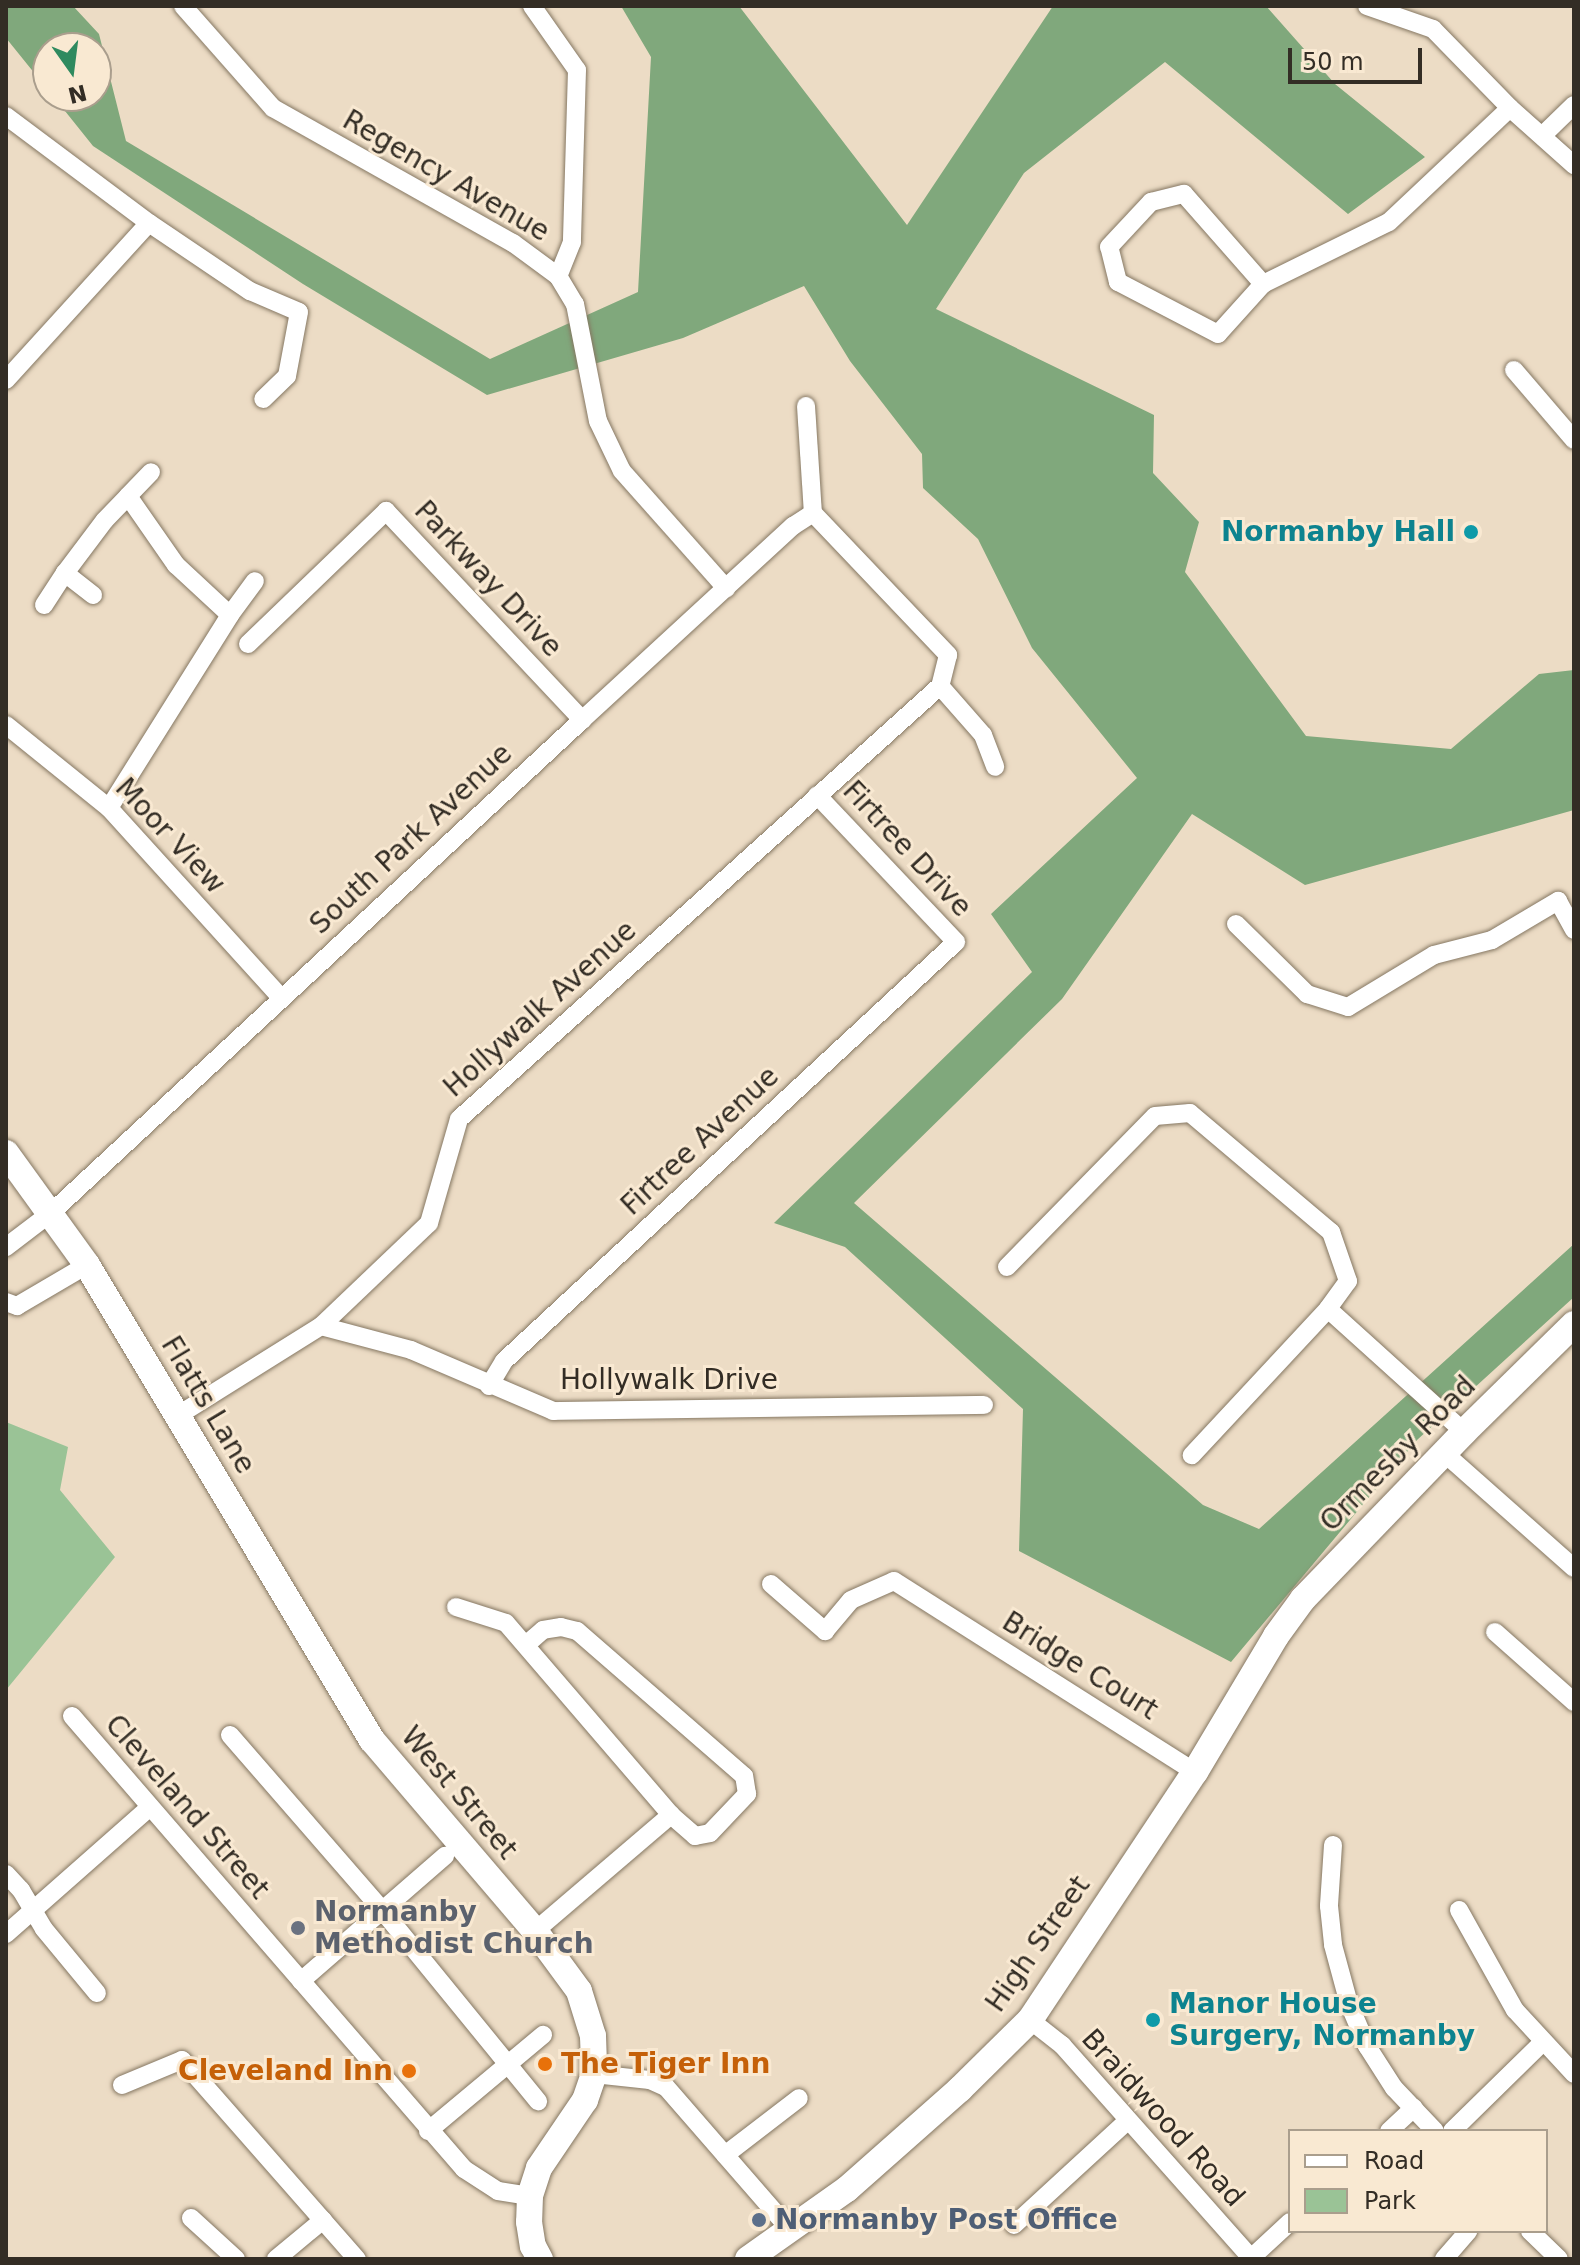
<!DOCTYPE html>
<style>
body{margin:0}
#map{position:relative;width:1580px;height:2265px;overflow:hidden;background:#ecdcc5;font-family:"DejaVu Sans",sans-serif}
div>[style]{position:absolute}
.green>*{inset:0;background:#9ac396}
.forest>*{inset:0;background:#80a87c}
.roads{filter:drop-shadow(0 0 2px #857762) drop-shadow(0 0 2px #857762)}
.street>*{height:18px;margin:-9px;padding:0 9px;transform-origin:9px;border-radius:9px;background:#fff}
.secondary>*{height:26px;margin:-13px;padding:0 13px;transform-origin:13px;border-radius:13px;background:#fff}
.dots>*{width:22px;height:22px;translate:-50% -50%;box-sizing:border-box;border:4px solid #f9e9d2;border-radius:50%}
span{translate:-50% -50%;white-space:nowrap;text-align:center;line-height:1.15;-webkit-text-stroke:6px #f9e9d2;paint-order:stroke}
.street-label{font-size:28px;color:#332d25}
.culture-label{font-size:28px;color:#0d838f;font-weight:700}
.right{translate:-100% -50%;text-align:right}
.left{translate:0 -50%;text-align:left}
.worship-label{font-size:28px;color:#5b616d;font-weight:700}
.food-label{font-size:28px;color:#c56008;font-weight:700}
.service-label{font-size:28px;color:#4e5e75;font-weight:700}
.frame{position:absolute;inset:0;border:8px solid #332d25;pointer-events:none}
.legend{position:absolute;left:1288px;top:2129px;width:260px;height:104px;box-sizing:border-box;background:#f9e9d2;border:2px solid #aa9e8d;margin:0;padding:10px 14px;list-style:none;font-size:24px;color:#332d25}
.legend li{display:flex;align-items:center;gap:16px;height:40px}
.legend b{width:40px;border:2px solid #aa9e8d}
.north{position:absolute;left:32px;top:32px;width:80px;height:80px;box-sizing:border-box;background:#f9e9d2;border:2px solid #aa9e8d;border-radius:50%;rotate:166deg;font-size:22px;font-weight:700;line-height:32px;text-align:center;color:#332d25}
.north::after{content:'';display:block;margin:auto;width:28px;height:36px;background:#2f8a5f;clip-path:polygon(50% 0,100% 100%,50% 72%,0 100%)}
.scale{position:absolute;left:1288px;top:48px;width:134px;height:36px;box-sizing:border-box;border:4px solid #332d25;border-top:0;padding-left:10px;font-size:24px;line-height:28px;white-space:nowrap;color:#332d25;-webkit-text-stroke:6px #f9e9d2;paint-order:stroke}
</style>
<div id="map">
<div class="green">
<div style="clip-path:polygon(6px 1422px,68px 1447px,60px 1490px,115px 1557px,6px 1690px)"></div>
</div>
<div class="forest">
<div style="clip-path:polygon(6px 6px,73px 6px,99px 34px,126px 141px,490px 359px,638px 292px,651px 57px,621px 6px,739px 6px,907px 225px,1053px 6px,1266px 6px,1335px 84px,1425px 157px,1348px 214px,1165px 62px,1024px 173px,936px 309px,1154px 415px,1153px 473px,1199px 522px,1185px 572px,1306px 736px,1451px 749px,1539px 674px,1574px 670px,1574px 810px,1305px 885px,1192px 814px,1062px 999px,854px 1203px,1203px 1505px,1259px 1529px,1574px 1244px,1574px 1297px,1417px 1440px,1231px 1662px,1019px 1551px,1023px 1409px,845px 1247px,774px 1223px,1032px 972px,991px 914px,1137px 778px,1032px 648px,978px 539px,923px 488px,922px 454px,850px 361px,804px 286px,683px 338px,487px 395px,303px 284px,93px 146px,53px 96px,96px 96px,96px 48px,48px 48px,48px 90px,6px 38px)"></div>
</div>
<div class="roads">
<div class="street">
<div style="left:183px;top:6px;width:136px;rotate:48.6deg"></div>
<div style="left:273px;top:108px;width:275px;rotate:29.4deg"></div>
<div style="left:513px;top:243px;width:56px;rotate:36.3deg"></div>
<div style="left:558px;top:276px;width:33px;rotate:59deg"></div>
<div style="left:575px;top:304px;width:119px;rotate:78.9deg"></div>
<div style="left:598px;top:421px;width:55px;rotate:64.4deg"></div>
<div style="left:622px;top:471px;width:157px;rotate:48.4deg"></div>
<div style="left:532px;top:6px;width:78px;rotate:54.9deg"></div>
<div style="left:577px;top:70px;width:172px;rotate:91.7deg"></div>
<div style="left:572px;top:242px;width:37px;rotate:112deg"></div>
<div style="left:1367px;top:6px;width:70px;rotate:19.2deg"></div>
<div style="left:1433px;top:29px;width:110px;rotate:45.7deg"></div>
<div style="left:1510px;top:108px;width:86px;rotate:41.7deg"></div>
<div style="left:6px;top:116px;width:179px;rotate:36.8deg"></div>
<div style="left:149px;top:223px;width:122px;rotate:34deg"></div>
<div style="left:250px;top:291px;width:53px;rotate:23.2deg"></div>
<div style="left:299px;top:312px;width:65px;rotate:100.6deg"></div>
<div style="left:287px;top:376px;width:33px;rotate:136deg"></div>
<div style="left:1543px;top:135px;width:43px;rotate:-44.1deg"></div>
<div style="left:1263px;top:284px;width:67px;rotate:132deg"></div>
<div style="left:1218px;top:334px;width:113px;rotate:-152.5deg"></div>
<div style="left:1118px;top:282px;width:36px;rotate:-104deg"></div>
<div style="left:1109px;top:247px;width:62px;rotate:-47deg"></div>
<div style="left:1151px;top:202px;width:34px;rotate:-14deg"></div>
<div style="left:1184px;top:194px;width:120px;rotate:48.7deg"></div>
<div style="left:1263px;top:284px;width:140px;rotate:-26.2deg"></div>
<div style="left:1389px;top:222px;width:166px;rotate:-43.3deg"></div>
<div style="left:1514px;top:370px;width:92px;rotate:49.4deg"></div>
<div style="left:6px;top:380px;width:212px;rotate:-47.7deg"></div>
<div style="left:806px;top:406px;width:107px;rotate:86.3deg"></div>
<div style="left:813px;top:513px;width:196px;rotate:46.4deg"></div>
<div style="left:948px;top:655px;width:32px;rotate:104deg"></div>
<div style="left:940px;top:686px;width:65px;rotate:48.7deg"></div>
<div style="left:983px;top:735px;width:34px;rotate:69deg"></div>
<div style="left:93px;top:595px;width:36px;rotate:-142deg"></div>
<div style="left:65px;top:573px;width:66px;rotate:-53deg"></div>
<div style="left:105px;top:520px;width:33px;rotate:-46deg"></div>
<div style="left:44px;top:605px;width:38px;rotate:-57deg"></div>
<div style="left:230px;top:615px;width:42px;rotate:-53.7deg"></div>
<div style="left:248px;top:644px;width:192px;rotate:-43.9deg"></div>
<div style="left:386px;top:511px;width:287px;rotate:46.8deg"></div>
<div style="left:6px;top:725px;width:132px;rotate:38.9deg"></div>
<div style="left:109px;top:808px;width:256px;rotate:47.8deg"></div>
<div style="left:109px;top:808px;width:228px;rotate:-57.9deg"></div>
<div style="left:230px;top:615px;width:74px;rotate:-137.2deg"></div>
<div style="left:176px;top:565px;width:84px;rotate:-124.8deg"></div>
<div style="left:128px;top:496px;width:33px;rotate:-46deg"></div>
<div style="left:1236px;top:924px;width:100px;rotate:44.6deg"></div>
<div style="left:1307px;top:994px;width:43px;rotate:17.6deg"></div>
<div style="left:1348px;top:1007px;width:100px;rotate:-31.2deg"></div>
<div style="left:1434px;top:955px;width:60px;rotate:-14.5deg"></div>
<div style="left:1492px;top:940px;width:77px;rotate:-30.6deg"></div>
<div style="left:1558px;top:901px;width:33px;rotate:61deg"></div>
<div style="left:6px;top:1247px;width:58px;rotate:-37.3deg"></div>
<div style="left:52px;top:1212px;width:723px;rotate:-42.87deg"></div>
<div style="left:582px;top:720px;width:287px;rotate:-42.6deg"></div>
<div style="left:793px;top:526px;width:24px;rotate:-33deg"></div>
<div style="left:1007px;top:1267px;width:211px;rotate:-45.6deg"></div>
<div style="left:1155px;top:1116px;width:35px;rotate:-5deg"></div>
<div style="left:1190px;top:1113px;width:185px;rotate:40.2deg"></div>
<div style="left:1331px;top:1232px;width:52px;rotate:70.9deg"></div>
<div style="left:1348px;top:1281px;width:34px;rotate:126deg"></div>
<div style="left:1328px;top:1309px;width:200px;rotate:133deg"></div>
<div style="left:6px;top:1302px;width:12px;rotate:20deg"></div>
<div style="left:17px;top:1306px;width:81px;rotate:-30.4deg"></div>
<div style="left:1328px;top:1309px;width:183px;rotate:42.1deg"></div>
<div style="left:321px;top:1326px;width:93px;rotate:14.9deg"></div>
<div style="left:411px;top:1350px;width:155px;rotate:23.2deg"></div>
<div style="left:553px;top:1411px;width:431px;rotate:-0.8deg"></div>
<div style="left:489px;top:1386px;width:29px;rotate:-59deg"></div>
<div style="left:504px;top:1361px;width:616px;rotate:-42.83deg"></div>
<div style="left:956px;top:942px;width:202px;rotate:-133.4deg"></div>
<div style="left:177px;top:1416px;width:170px;rotate:-32deg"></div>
<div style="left:321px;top:1326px;width:149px;rotate:-43.6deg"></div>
<div style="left:429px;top:1223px;width:108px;rotate:-73.9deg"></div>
<div style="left:459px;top:1119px;width:647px;rotate:-41.99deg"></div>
<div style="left:1443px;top:1452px;width:175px;rotate:41.5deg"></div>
<div style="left:771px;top:1584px;width:72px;rotate:41deg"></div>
<div style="left:825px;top:1631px;width:40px;rotate:-50deg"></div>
<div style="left:851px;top:1600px;width:47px;rotate:-23.8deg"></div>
<div style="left:894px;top:1581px;width:356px;rotate:32.4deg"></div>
<div style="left:456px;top:1607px;width:52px;rotate:17.7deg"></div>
<div style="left:506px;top:1623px;width:253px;rotate:49.3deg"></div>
<div style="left:671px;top:1815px;width:32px;rotate:41deg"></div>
<div style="left:695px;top:1836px;width:15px;rotate:-11deg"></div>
<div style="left:710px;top:1833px;width:54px;rotate:-46.5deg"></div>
<div style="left:747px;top:1794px;width:18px;rotate:-99deg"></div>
<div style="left:744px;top:1776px;width:221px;rotate:-139deg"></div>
<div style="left:577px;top:1631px;width:16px;rotate:-166deg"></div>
<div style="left:561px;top:1627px;width:18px;rotate:171deg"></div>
<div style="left:543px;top:1630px;width:23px;rotate:139deg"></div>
<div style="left:1495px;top:1632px;width:106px;rotate:41.5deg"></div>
<div style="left:72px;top:1716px;width:599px;rotate:49.13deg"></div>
<div style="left:464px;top:2169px;width:40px;rotate:32.9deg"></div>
<div style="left:498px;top:2191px;width:32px;rotate:9deg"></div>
<div style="left:230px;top:1735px;width:232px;rotate:49deg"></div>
<div style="left:382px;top:1910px;width:247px;rotate:50.8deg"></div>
<div style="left:1333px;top:1845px;width:61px;rotate:93.8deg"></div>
<div style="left:1329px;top:1906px;width:39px;rotate:84deg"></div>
<div style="left:1333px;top:1945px;width:61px;rotate:74.8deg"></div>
<div style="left:1349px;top:2004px;width:46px;rotate:66.8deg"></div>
<div style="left:1367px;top:2046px;width:50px;rotate:57.3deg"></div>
<div style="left:1394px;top:2088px;width:59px;rotate:46.4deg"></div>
<div style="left:6px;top:1874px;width:22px;rotate:47deg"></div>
<div style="left:21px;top:1890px;width:45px;rotate:59.5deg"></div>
<div style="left:44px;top:1929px;width:83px;rotate:50.4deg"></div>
<div style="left:1459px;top:1910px;width:115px;rotate:60.8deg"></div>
<div style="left:1515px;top:2010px;width:87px;rotate:47.3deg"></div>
<div style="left:535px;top:1931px;width:179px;rotate:-40.5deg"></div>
<div style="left:6px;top:1934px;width:192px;rotate:-41.4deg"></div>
<div style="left:301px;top:1981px;width:191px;rotate:-41deg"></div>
<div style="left:1030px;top:2020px;width:41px;rotate:38deg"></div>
<div style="left:1062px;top:2045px;width:285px;rotate:48.4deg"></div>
<div style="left:594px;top:2074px;width:56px;rotate:6.1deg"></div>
<div style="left:650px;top:2080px;width:17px;rotate:24deg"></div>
<div style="left:666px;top:2087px;width:191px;rotate:49deg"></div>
<div style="left:122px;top:2085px;width:65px;rotate:-22.6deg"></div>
<div style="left:182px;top:2060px;width:265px;rotate:48.7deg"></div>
<div style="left:428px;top:2131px;width:150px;rotate:-39.9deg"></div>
<div style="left:1389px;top:2131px;width:34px;rotate:-43deg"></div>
<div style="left:1452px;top:2131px;width:127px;rotate:-44.4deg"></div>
<div style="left:725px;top:2155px;width:93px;rotate:-37.6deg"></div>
<div style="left:191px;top:2218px;width:61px;rotate:42.3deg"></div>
<div style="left:1014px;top:2225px;width:154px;rotate:-42.6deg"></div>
<div style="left:1530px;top:2231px;width:40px;rotate:44deg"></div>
<div style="left:276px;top:2259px;width:61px;rotate:-39.7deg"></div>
<div style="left:1250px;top:2259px;width:54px;rotate:-42.8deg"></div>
<div style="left:1444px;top:2259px;width:37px;rotate:-49deg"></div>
</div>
<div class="secondary">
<div style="left:6px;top:1153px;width:138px;rotate:54.1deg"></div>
<div style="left:87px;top:1265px;width:554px;rotate:59.04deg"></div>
<div style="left:372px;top:1740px;width:251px;rotate:49.5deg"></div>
<div style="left:535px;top:1931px;width:74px;rotate:53.7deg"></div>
<div style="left:579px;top:1991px;width:47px;rotate:72.7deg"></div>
<div style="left:593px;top:2036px;width:38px;rotate:88deg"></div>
<div style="left:594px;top:2074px;width:28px;rotate:109deg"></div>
<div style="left:585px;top:2100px;width:82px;rotate:124.1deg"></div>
<div style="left:539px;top:2168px;width:29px;rotate:108deg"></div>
<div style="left:530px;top:2196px;width:26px;rotate:92deg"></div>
<div style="left:529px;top:2222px;width:24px;rotate:81deg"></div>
<div style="left:533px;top:2246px;width:15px;rotate:62deg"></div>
<div style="left:748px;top:2259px;width:121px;rotate:-35.3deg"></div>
<div style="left:847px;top:2189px;width:151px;rotate:-41.5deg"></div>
<div style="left:960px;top:2089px;width:98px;rotate:-44.6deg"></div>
<div style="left:1030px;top:2020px;width:298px;rotate:-56.4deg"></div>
<div style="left:1195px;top:1772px;width:158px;rotate:-59.2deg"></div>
<div style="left:1276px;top:1636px;width:46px;rotate:-53.9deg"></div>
<div style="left:1303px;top:1599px;width:232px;rotate:-46deg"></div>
<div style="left:1464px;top:1432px;width:154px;rotate:-44.5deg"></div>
</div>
</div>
<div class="dots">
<div style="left:1471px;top:532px;background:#0f9aa8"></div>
<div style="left:298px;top:1928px;background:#6b7280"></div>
<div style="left:1153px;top:2020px;background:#0f9aa8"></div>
<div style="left:545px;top:2064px;background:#e8710a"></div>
<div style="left:409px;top:2071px;background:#e8710a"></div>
<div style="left:759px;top:2220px;background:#5c6f8a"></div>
</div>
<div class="street-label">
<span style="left:446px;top:176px;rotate:30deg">Regency Avenue</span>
<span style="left:488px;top:579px;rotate:47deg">Parkway Drive</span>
<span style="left:170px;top:836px;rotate:47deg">Moor View</span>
<span style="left:411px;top:839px;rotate:-43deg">South Park Avenue</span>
<span style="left:907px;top:849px;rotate:47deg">Firtree Drive</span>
<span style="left:540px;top:1009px;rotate:-42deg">Hollywalk Avenue</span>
<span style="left:700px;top:1141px;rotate:-43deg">Firtree Avenue</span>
<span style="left:669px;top:1380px">Hollywalk Drive</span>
<span style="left:208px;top:1405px;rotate:59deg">Flatts Lane</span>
<span style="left:1398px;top:1454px;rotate:-45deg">Ormesby Road</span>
<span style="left:1080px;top:1666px;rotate:32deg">Bridge Court</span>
<span style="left:459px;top:1793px;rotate:50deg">West Street</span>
<span style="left:187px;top:1807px;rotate:49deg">Cleveland Street</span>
<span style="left:1038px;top:1944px;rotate:-55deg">High Street</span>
<span style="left:1163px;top:2118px;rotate:48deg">Braidwood Road</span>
</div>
<div class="culture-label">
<span class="right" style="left:1455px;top:532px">Normanby Hall</span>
<span class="left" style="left:1169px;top:2020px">Manor House<br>Surgery, Normanby</span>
</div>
<div class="worship-label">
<span class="left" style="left:314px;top:1928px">Normanby<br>Methodist Church</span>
</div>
<div class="food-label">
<span class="left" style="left:561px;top:2064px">The Tiger Inn</span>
<span class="right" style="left:393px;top:2071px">Cleveland Inn</span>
</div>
<div class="service-label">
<span class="left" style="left:775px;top:2220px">Normanby Post Office</span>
</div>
<div class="frame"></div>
<ul class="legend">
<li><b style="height:10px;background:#fff"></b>Road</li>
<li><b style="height:22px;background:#9ac396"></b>Park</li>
</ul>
<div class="north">N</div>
<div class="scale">50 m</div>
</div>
